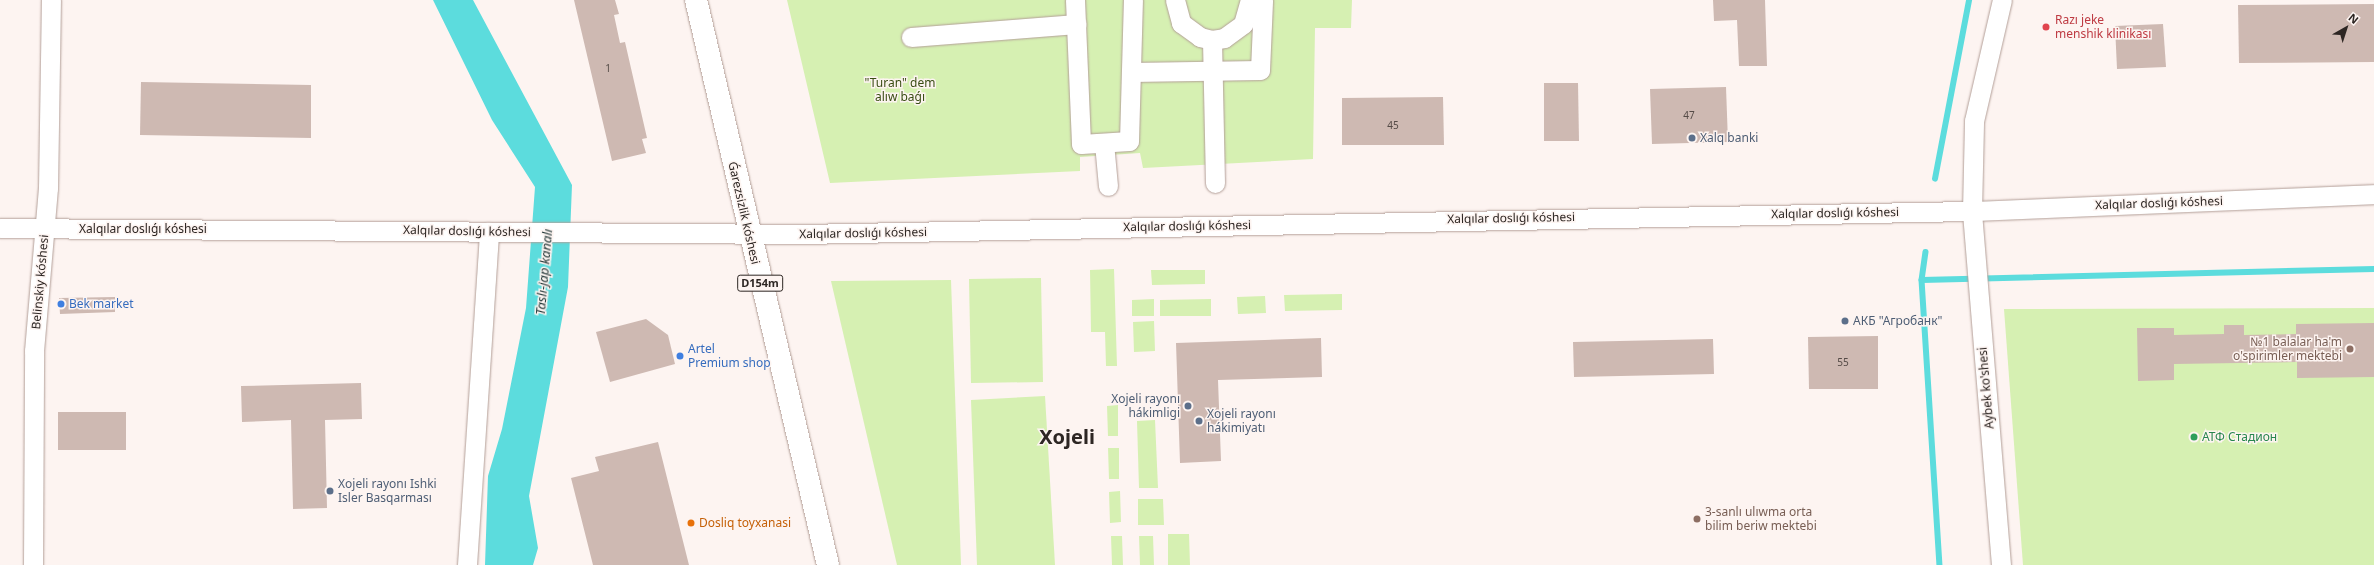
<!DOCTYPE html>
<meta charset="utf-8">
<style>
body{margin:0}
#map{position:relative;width:2374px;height:565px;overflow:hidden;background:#fdf4f1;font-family:"Noto Sans",sans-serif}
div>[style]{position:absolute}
.green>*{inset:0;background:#d6f0b2}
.water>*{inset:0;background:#5cdcdd}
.stream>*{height:5.5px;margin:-2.75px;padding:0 2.75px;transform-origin:2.75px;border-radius:2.75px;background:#5cdcdd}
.building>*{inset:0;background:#ceb9b2}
.roads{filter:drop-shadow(0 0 1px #b39f98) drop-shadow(0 0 1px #b39f98)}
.minor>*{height:19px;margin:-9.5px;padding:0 9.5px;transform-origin:9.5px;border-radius:9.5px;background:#fff}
.major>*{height:22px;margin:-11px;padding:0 11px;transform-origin:11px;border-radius:11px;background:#fff}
.dots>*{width:11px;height:11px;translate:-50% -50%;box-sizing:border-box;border:2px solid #fdf4f1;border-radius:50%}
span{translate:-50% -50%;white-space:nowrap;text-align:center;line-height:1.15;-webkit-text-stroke:3px #fdf4f1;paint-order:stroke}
.number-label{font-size:10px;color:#554b47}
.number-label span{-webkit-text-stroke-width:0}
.shield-label span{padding:1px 3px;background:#fdf4f1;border:1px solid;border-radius:3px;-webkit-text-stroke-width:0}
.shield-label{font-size:11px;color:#2d2623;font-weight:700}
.health-label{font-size:12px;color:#be3a42}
.left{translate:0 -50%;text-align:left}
.park-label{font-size:12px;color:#394d13}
.service-label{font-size:12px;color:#4e5e75}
.right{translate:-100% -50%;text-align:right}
.street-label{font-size:12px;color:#2d2623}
.shop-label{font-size:12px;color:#366cbe}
.education-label{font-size:12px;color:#785e54}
.leisure-label{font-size:12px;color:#27864d}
.food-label{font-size:12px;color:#c56008}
.water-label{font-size:13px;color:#1e3434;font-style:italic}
.town-label{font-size:20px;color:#2d2623;font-weight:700}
.north{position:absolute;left:2326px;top:8px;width:40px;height:40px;-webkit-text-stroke:3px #fdf4f1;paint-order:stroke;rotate:39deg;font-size:11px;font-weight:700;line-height:16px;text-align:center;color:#2d2623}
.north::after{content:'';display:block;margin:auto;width:14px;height:18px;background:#2d2623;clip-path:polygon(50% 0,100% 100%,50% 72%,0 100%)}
</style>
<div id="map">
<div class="green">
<div style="clip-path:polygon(787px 0,1352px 0,1351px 28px,1315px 28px,1313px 159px,1143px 168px,1140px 153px,1080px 157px,1080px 171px,830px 183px)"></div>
<div style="clip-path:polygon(1114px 269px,1117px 366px,1106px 366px,1105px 332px,1091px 332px,1090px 270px)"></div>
<div style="clip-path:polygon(1151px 270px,1205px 270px,1205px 284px,1152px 285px)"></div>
<div style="clip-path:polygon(1041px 278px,1043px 382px,971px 383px,969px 279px)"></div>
<div style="clip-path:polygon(951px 280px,961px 565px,897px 565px,831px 281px)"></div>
<div style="clip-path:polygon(1342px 294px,1342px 310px,1285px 311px,1284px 295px)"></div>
<div style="clip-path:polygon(1265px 296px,1266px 313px,1238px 314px,1237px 297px)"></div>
<div style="clip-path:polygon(1154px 299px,1154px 316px,1132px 316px,1132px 300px)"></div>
<div style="clip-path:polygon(1211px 299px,1211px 316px,1160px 316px,1160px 300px)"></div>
<div style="clip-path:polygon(2374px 308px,2374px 565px,2023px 565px,2004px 309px)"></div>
<div style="clip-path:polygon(1154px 321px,1155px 351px,1134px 352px,1133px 322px)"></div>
<div style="clip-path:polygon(1045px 396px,1055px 565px,977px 565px,971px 400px)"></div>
<div style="clip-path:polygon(1118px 405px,1118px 436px,1108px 436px,1107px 406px)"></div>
<div style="clip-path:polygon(1155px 420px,1158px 488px,1139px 488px,1137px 421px)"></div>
<div style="clip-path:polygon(1108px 448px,1119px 448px,1119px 479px,1109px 479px)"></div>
<div style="clip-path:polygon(1120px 491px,1121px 522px,1110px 523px,1109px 492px)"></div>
<div style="clip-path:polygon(1138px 499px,1163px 499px,1164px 525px,1138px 525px)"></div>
<div style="clip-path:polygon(1168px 534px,1189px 534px,1190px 565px,1168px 565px)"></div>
<div style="clip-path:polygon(1111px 536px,1122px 536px,1123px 565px,1112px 565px)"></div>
<div style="clip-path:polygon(1139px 536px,1153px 536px,1154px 565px,1140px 565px)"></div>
</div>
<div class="water">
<div style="clip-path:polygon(433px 0,473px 0,572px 185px,568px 287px,529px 496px,538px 548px,533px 565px,485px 565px,488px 476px,502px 429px,526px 308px,535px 187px,492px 120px)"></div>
</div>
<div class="stream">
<div style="left:1935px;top:179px;width:182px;rotate:-79.2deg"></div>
<div style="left:1926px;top:252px;width:28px;rotate:98deg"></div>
<div style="left:1922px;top:280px;width:286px;rotate:86.4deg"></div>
<div style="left:1922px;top:280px;width:452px;rotate:-1.4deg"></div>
</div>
<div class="building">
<div style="clip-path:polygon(574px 0,615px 0,619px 14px,614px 15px,620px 43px,625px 42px,647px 138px,642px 139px,646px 153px,612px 161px)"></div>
<div style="clip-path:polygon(1713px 0,1765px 0,1767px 66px,1739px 66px,1737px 20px,1714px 21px)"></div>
<div style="clip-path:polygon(2374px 4px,2374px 62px,2239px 63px,2238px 5px)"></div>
<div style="clip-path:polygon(2163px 24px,2166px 67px,2117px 69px,2115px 26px)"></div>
<div style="clip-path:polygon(141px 82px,311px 85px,311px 138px,140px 135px)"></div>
<div style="clip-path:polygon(1544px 83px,1578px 83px,1579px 141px,1544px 141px)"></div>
<div style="clip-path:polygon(1726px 87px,1728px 142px,1652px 144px,1650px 89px)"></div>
<div style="clip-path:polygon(1443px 97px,1444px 145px,1342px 145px,1342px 98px)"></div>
<div style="clip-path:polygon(115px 297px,115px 312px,60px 314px,59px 298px)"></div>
<div style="clip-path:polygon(646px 319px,668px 335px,675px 364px,610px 382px,596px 332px)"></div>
<div style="clip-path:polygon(2374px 323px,2374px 377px,2297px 378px,2297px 362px,2174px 364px,2174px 380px,2138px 381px,2137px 328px,2174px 328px,2174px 335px,2224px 334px,2224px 325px,2244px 325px,2244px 335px,2296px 334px,2296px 324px)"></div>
<div style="clip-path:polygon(1878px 336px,1878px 389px,1809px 389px,1808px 337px)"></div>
<div style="clip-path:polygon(1321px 338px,1322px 377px,1218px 380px,1221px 461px,1180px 463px,1176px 343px)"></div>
<div style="clip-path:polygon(1713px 339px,1714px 374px,1574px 377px,1573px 342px)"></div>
<div style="clip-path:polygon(361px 383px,362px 419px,325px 420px,327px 508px,293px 509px,291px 420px,242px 422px,241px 386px)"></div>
<div style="clip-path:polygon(58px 412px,126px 412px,126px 450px,58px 450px)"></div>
<div style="clip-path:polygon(658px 442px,689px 565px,593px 565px,571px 478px,599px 471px,595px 457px)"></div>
</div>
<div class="roads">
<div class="minor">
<div style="left:1075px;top:0;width:144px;rotate:87.6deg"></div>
<div style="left:1081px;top:144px;width:48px;rotate:-3.6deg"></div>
<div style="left:1129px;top:141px;width:141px;rotate:-88.4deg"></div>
<div style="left:1175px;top:0;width:24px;rotate:75deg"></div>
<div style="left:1181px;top:23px;width:24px;rotate:36deg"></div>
<div style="left:1200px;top:37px;width:12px;rotate:14deg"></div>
<div style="left:1212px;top:40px;width:12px;rotate:-9deg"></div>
<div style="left:1224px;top:38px;width:24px;rotate:-36deg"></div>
<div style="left:1243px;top:24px;width:25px;rotate:-74deg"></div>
<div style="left:911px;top:37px;width:166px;rotate:-4.5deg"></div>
<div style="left:1212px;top:40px;width:143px;rotate:88.8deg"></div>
<div style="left:1131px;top:72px;width:129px;rotate:-0.9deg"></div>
<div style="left:1260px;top:70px;width:70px;rotate:-87.5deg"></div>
<div style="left:1104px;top:143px;width:43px;rotate:84.7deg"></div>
<div style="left:0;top:228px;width:802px;rotate:0.43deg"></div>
<div style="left:802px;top:234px;width:1170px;rotate:-1.13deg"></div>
<div style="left:1972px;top:211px;width:402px;rotate:-2.4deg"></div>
<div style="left:33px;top:565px;width:214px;rotate:-89.7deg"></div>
<div style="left:34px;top:351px;width:164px;rotate:-85.1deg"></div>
<div style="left:48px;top:188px;width:188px;rotate:-89.1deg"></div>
<div style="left:467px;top:565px;width:334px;rotate:-86.2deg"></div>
<div style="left:2001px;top:565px;width:355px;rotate:-94.7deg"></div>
<div style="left:1972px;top:211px;width:90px;rotate:-88.7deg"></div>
<div style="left:1974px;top:121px;width:124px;rotate:-77deg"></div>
</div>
<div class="major">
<div style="left:696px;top:0;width:580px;rotate:76.85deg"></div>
</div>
</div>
<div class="dots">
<div style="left:2046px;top:27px;background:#e0444e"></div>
<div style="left:1692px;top:138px;background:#5c6f8a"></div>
<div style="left:61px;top:304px;background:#3f7fe0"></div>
<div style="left:1845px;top:321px;background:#5c6f8a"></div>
<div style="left:2350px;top:349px;background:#8d6e63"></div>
<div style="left:680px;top:356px;background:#3f7fe0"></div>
<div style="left:1188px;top:406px;background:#5c6f8a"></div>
<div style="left:1199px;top:421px;background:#5c6f8a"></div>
<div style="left:2194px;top:437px;background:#2e9e5b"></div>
<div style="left:330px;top:491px;background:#5c6f8a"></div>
<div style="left:1697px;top:519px;background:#8d6e63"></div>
<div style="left:691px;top:523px;background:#e8710a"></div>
</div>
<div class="number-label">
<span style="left:608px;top:69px">1</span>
<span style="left:1689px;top:116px">47</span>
<span style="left:1393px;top:126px">45</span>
<span style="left:1843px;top:363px">55</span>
</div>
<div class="shield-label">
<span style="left:760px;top:283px">D154m</span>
</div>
<div class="health-label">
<span class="left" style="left:2055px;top:27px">Razı jeke<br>menshik klinikası</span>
</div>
<div class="park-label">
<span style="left:900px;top:90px">"Turan" dem<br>alıw baǵı</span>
</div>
<div class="service-label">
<span class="left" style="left:1700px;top:138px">Xalq banki</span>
<span class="left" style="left:1853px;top:321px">АКБ "Агробанк"</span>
<span class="right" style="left:1180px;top:406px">Xojeli rayonı<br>hákimligi</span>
<span class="left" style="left:1207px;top:421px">Xojeli rayonı<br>hákimiyatı</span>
<span class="left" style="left:338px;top:491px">Xojeli rayonı Ishki<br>Isler Basqarması</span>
</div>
<div class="street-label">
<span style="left:2159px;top:203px;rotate:-2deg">Xalqılar doslıǵı kóshesi</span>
<span style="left:744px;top:213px;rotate:77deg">Ǵarezsizlik kóshesi</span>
<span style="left:1835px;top:213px;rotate:-1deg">Xalqılar doslıǵı kóshesi</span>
<span style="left:1511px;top:218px;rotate:-1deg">Xalqılar doslıǵı kóshesi</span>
<span style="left:1187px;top:226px;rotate:-1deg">Xalqılar doslıǵı kóshesi</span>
<span style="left:143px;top:229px">Xalqılar doslıǵı kóshesi</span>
<span style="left:467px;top:231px;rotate:1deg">Xalqılar doslıǵı kóshesi</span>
<span style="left:863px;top:233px;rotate:-1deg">Xalqılar doslıǵı kóshesi</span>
<span style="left:40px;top:282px;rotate:-85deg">Belinskiy kóshesi</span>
<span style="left:1986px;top:388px;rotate:-95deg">Aybek ko'shesi</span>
</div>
<div class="shop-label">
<span class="left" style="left:69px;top:304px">Bek market</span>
<span class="left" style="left:688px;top:356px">Artel<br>Premium shop</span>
</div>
<div class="education-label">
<span class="right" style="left:2342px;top:349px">№1 balalar ha'm<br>o'spirimler mektebi</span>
<span class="left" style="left:1705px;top:519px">3-sanlı ulıwma orta<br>bilim beriw mektebi</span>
</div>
<div class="leisure-label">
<span class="left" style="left:2202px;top:437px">АТФ Стадион</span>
</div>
<div class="food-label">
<span class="left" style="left:699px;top:523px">Dosliq toyxanasi</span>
</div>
<div class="water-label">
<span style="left:544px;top:272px;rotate:-85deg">Taslı-jap kanalı</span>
</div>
<div class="town-label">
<span style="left:1067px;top:436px">Xojeli</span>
</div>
<div class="north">N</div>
</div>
